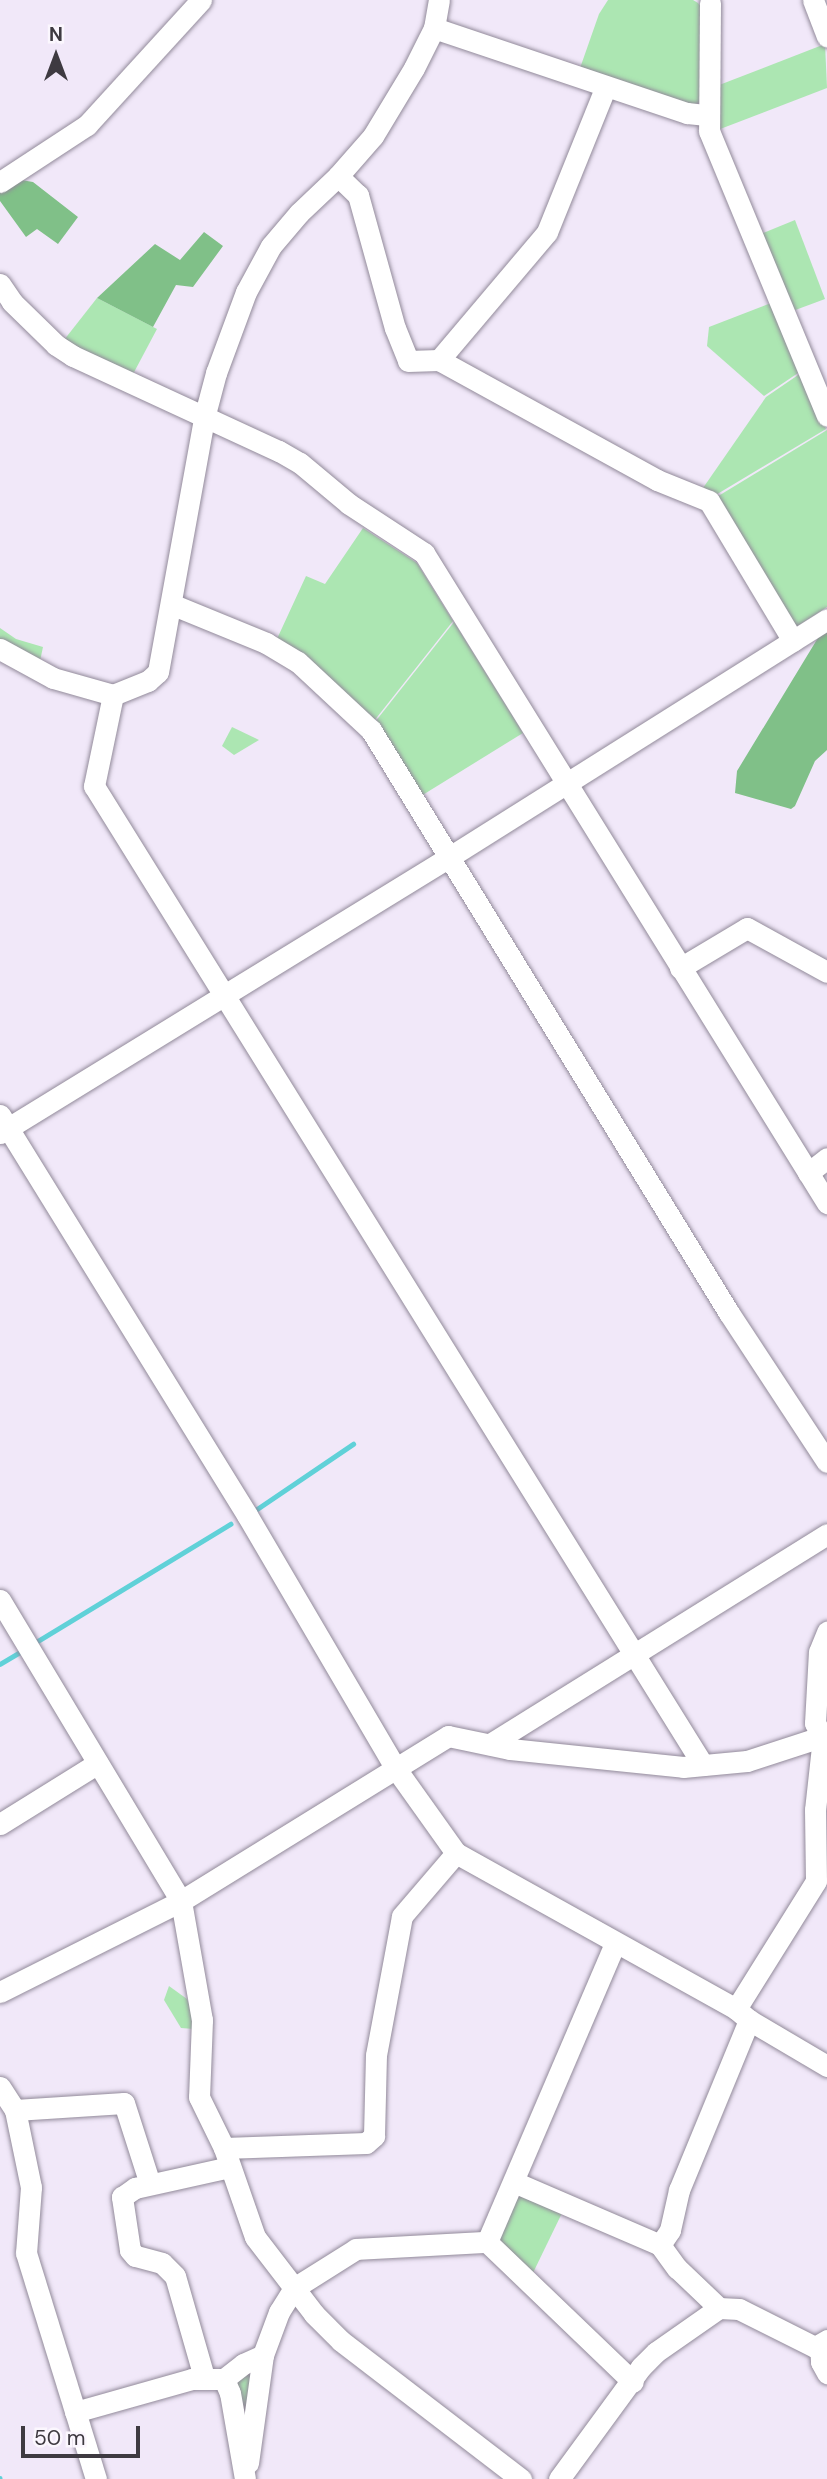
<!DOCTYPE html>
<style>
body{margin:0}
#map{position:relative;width:827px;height:2479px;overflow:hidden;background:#f1e8f9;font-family:"DM Sans",sans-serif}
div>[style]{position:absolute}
.green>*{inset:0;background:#ace6b2}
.forest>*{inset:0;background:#80c088}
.stream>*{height:4.5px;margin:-2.25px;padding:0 2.25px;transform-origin:2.25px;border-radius:2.25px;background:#60d1d8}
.roads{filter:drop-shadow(0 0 2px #928a9a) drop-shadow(0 0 2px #928a9a)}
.minor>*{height:21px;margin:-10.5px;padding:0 10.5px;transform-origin:10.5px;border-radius:10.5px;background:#fff}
span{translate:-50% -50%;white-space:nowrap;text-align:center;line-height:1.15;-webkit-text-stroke:5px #fbf7fe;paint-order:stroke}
.north{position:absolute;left:21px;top:21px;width:70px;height:70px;-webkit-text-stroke:5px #fbf7fe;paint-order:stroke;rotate:0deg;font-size:19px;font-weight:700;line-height:28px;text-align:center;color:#3e3a41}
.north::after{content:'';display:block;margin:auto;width:24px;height:32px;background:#3e3a41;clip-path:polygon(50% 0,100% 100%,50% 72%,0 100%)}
.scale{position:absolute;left:21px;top:2426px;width:119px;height:32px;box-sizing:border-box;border:4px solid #3e3a41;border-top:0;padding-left:9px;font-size:21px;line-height:24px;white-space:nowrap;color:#3e3a41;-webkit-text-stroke:5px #fbf7fe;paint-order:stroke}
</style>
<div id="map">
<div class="green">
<div style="clip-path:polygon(608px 0,693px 0,698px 3px,704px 11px,701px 101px,692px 107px,579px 71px,599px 14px)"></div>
<div style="clip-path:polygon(825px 44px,827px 88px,715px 131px,714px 87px)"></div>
<div style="clip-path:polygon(795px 220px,825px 299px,790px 312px,758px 235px)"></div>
<div style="clip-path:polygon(97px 298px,157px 329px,132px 376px,64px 340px)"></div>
<div style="clip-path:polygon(771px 303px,801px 371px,764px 396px,707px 346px,709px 327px)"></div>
<div style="clip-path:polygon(801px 373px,826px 429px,714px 496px,703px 488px,766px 397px)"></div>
<div style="clip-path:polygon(827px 430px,827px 607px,793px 629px,715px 498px)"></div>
<div style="clip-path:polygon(363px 528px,417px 563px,453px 621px,374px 721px,276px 641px,306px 576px,325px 584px)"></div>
<div style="clip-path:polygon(454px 622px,523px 733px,421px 796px,375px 722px)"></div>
<div style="clip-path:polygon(0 628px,16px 639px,43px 647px,40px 661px,0 639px)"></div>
<div style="clip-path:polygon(232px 727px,259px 740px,234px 755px,222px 746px)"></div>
<div style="clip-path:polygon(169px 1986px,187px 1999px,194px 2014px,194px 2029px,181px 2028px,164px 2000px)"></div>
<div style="clip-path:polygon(520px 2193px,563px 2211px,531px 2277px,496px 2244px,515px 2196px)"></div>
<div style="clip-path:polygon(257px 2364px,244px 2449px,232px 2380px)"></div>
</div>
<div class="forest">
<div style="clip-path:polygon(15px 179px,33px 182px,78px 217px,58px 244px,37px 229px,26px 237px,0 201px,0 189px)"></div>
<div style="clip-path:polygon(204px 232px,223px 246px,193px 287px,176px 285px,153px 327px,97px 298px,155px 244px,180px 260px)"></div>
<div style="clip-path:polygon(827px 623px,827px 750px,815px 761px,795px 806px,791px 809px,735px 793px,737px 771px)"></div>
</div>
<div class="stream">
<div style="left:257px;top:1509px;width:116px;rotate:-34.1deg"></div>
<div style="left:33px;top:1644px;width:231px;rotate:-31.3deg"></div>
<div style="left:0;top:1664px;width:27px;rotate:-31deg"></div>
<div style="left:0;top:2478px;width:1px;rotate:90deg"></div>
</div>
<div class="roads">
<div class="minor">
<div style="left:813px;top:0;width:39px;rotate:69deg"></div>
<div style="left:710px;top:3px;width:128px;rotate:90.4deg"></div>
<div style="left:709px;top:131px;width:308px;rotate:67.5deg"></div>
<div style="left:434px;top:28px;width:267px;rotate:18.6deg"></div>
<div style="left:687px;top:113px;width:20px;rotate:6deg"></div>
<div style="left:338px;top:176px;width:28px;rotate:44deg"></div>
<div style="left:358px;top:195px;width:138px;rotate:74.5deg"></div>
<div style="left:395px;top:328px;width:35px;rotate:68deg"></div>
<div style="left:408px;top:361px;width:31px;rotate:-2deg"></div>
<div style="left:439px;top:360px;width:249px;rotate:28.8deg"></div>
<div style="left:657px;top:480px;width:56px;rotate:22deg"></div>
<div style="left:709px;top:501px;width:163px;rotate:59deg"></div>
<div style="left:0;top:182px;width:104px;rotate:-33.2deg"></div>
<div style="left:87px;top:125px;width:169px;rotate:-47.6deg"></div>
<div style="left:0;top:284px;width:22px;rotate:56deg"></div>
<div style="left:12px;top:302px;width:62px;rotate:44.3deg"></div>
<div style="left:56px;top:345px;width:20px;rotate:33deg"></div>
<div style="left:73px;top:356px;width:227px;rotate:24.8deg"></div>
<div style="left:279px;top:451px;width:24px;rotate:30deg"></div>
<div style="left:300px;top:463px;width:64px;rotate:39.9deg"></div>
<div style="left:349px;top:504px;width:90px;rotate:33.2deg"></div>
<div style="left:424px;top:553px;width:765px;rotate:58.2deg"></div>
<div style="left:439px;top:360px;width:167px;rotate:-49.8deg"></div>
<div style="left:547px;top:232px;width:157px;rotate:-68deg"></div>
<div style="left:171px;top:604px;width:103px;rotate:22.3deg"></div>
<div style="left:266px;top:643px;width:37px;rotate:31deg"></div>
<div style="left:298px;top:662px;width:100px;rotate:43deg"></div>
<div style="left:371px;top:730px;width:684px;rotate:58.45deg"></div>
<div style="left:729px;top:1313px;width:178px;rotate:56.7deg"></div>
<div style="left:0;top:649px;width:60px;rotate:28.7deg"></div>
<div style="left:53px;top:678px;width:62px;rotate:15.8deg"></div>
<div style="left:113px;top:695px;width:38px;rotate:-22deg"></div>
<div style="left:148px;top:681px;width:13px;rotate:-42deg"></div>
<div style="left:158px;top:672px;width:258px;rotate:-79.7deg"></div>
<div style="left:204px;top:418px;width:47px;rotate:-75.1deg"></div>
<div style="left:216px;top:373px;width:86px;rotate:-69.7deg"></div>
<div style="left:246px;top:292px;width:52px;rotate:-61.5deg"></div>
<div style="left:271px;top:246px;width:43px;rotate:-49.7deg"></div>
<div style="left:299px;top:213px;width:54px;rotate:-43.5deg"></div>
<div style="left:338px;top:176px;width:53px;rotate:-48.8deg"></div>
<div style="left:373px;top:136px;width:79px;rotate:-58.9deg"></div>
<div style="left:414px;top:68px;width:45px;rotate:-63.4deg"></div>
<div style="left:434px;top:28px;width:28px;rotate:-80deg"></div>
<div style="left:113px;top:695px;width:93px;rotate:101.8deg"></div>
<div style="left:94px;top:786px;width:1153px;rotate:58.12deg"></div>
<div style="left:680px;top:968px;width:78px;rotate:-30.8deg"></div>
<div style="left:747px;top:928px;width:91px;rotate:28.8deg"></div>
<div style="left:0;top:1115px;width:470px;rotate:58.3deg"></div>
<div style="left:247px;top:1515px;width:294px;rotate:59.6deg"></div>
<div style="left:396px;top:1769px;width:103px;rotate:54.5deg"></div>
<div style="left:456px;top:1853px;width:321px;rotate:29.1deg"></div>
<div style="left:736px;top:2009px;width:17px;rotate:40deg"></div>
<div style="left:749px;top:2020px;width:91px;rotate:30.5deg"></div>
<div style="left:0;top:1133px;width:529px;rotate:-31.56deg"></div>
<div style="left:451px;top:856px;width:444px;rotate:-32.2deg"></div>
<div style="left:808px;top:1173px;width:24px;rotate:-38deg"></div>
<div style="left:0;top:1600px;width:351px;rotate:59deg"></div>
<div style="left:181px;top:1901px;width:121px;rotate:80deg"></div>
<div style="left:202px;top:2020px;width:77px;rotate:92.2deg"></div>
<div style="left:199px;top:2097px;width:57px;rotate:63.9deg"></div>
<div style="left:224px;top:2148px;width:94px;rotate:70.8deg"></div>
<div style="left:255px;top:2237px;width:97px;rotate:52.5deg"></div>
<div style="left:314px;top:2314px;width:38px;rotate:45deg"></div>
<div style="left:341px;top:2341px;width:227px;rotate:37.5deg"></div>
<div style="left:490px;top:1744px;width:397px;rotate:-31.9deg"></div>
<div style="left:0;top:1824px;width:115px;rotate:-31.9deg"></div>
<div style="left:0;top:1992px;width:203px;rotate:-26.7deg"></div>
<div style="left:181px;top:1901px;width:314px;rotate:-31.7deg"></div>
<div style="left:448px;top:1736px;width:63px;rotate:11.8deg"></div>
<div style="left:510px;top:1749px;width:174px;rotate:5.9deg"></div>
<div style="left:683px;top:1767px;width:64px;rotate:-5.4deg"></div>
<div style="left:747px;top:1761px;width:84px;rotate:-18deg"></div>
<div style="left:736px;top:2009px;width:151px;rotate:-58deg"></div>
<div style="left:816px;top:1881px;width:71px;rotate:-90.8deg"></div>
<div style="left:815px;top:1810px;width:73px;rotate:-83.7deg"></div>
<div style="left:823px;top:1737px;width:16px;rotate:-120deg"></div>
<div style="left:815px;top:1723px;width:71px;rotate:-86.8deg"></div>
<div style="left:819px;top:1652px;width:22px;rotate:-68deg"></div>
<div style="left:0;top:2087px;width:27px;rotate:57deg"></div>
<div style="left:15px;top:2110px;width:79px;rotate:78.3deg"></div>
<div style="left:31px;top:2187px;width:66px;rotate:94.3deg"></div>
<div style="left:26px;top:2253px;width:237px;rotate:72.8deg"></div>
<div style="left:15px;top:2110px;width:109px;rotate:-3.7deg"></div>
<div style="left:124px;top:2103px;width:85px;rotate:72.2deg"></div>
<div style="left:224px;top:2148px;width:142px;rotate:-2deg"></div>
<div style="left:366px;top:2143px;width:11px;rotate:-41deg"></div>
<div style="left:374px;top:2136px;width:81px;rotate:-88.6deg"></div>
<div style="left:376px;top:2055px;width:141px;rotate:-79.4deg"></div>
<div style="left:402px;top:1916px;width:83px;rotate:-49.4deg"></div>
<div style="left:514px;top:2182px;width:159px;rotate:23.3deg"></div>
<div style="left:660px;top:2245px;width:29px;rotate:54deg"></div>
<div style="left:677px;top:2268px;width:58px;rotate:43.6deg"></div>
<div style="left:487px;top:2242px;width:325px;rotate:-66.8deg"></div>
<div style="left:660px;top:2245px;width:18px;rotate:-56deg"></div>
<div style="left:670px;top:2230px;width:41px;rotate:-77.3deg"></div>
<div style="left:679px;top:2190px;width:184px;rotate:-67.6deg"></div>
<div style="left:820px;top:2346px;width:16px;rotate:86deg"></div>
<div style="left:821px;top:2362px;width:13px;rotate:61deg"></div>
<div style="left:204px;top:2377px;width:105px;rotate:-106deg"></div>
<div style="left:175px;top:2276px;width:18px;rotate:-135deg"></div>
<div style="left:162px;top:2263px;width:28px;rotate:-165deg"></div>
<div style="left:135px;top:2256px;width:8px;rotate:-130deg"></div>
<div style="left:130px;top:2250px;width:54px;rotate:-98.6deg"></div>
<div style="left:122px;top:2197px;width:16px;rotate:-35deg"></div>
<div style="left:135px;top:2188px;width:97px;rotate:-12.5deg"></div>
<div style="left:224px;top:2379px;width:24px;rotate:-38deg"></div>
<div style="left:243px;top:2364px;width:22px;rotate:-24deg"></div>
<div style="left:263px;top:2355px;width:46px;rotate:-69.6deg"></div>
<div style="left:279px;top:2312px;width:28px;rotate:-58deg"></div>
<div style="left:294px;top:2288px;width:73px;rotate:-32.2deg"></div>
<div style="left:356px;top:2249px;width:131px;rotate:-3.1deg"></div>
<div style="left:487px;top:2242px;width:202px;rotate:43.8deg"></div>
<div style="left:75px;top:2412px;width:122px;rotate:-15.8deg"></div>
<div style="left:192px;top:2379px;width:32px"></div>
<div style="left:224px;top:2379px;width:15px;rotate:67deg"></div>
<div style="left:230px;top:2393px;width:87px;rotate:80.1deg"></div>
<div style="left:248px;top:2463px;width:109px;rotate:-82.1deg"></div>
<div style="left:559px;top:2479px;width:139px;rotate:-53.8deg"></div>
<div style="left:641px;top:2367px;width:21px;rotate:-45deg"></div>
<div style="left:656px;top:2352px;width:77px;rotate:-34.9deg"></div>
<div style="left:719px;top:2308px;width:20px;rotate:3deg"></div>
<div style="left:739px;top:2309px;width:85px;rotate:26.6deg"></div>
<div style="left:815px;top:2347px;width:14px;rotate:-30deg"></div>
</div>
</div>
<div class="north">N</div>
<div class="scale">50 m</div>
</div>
